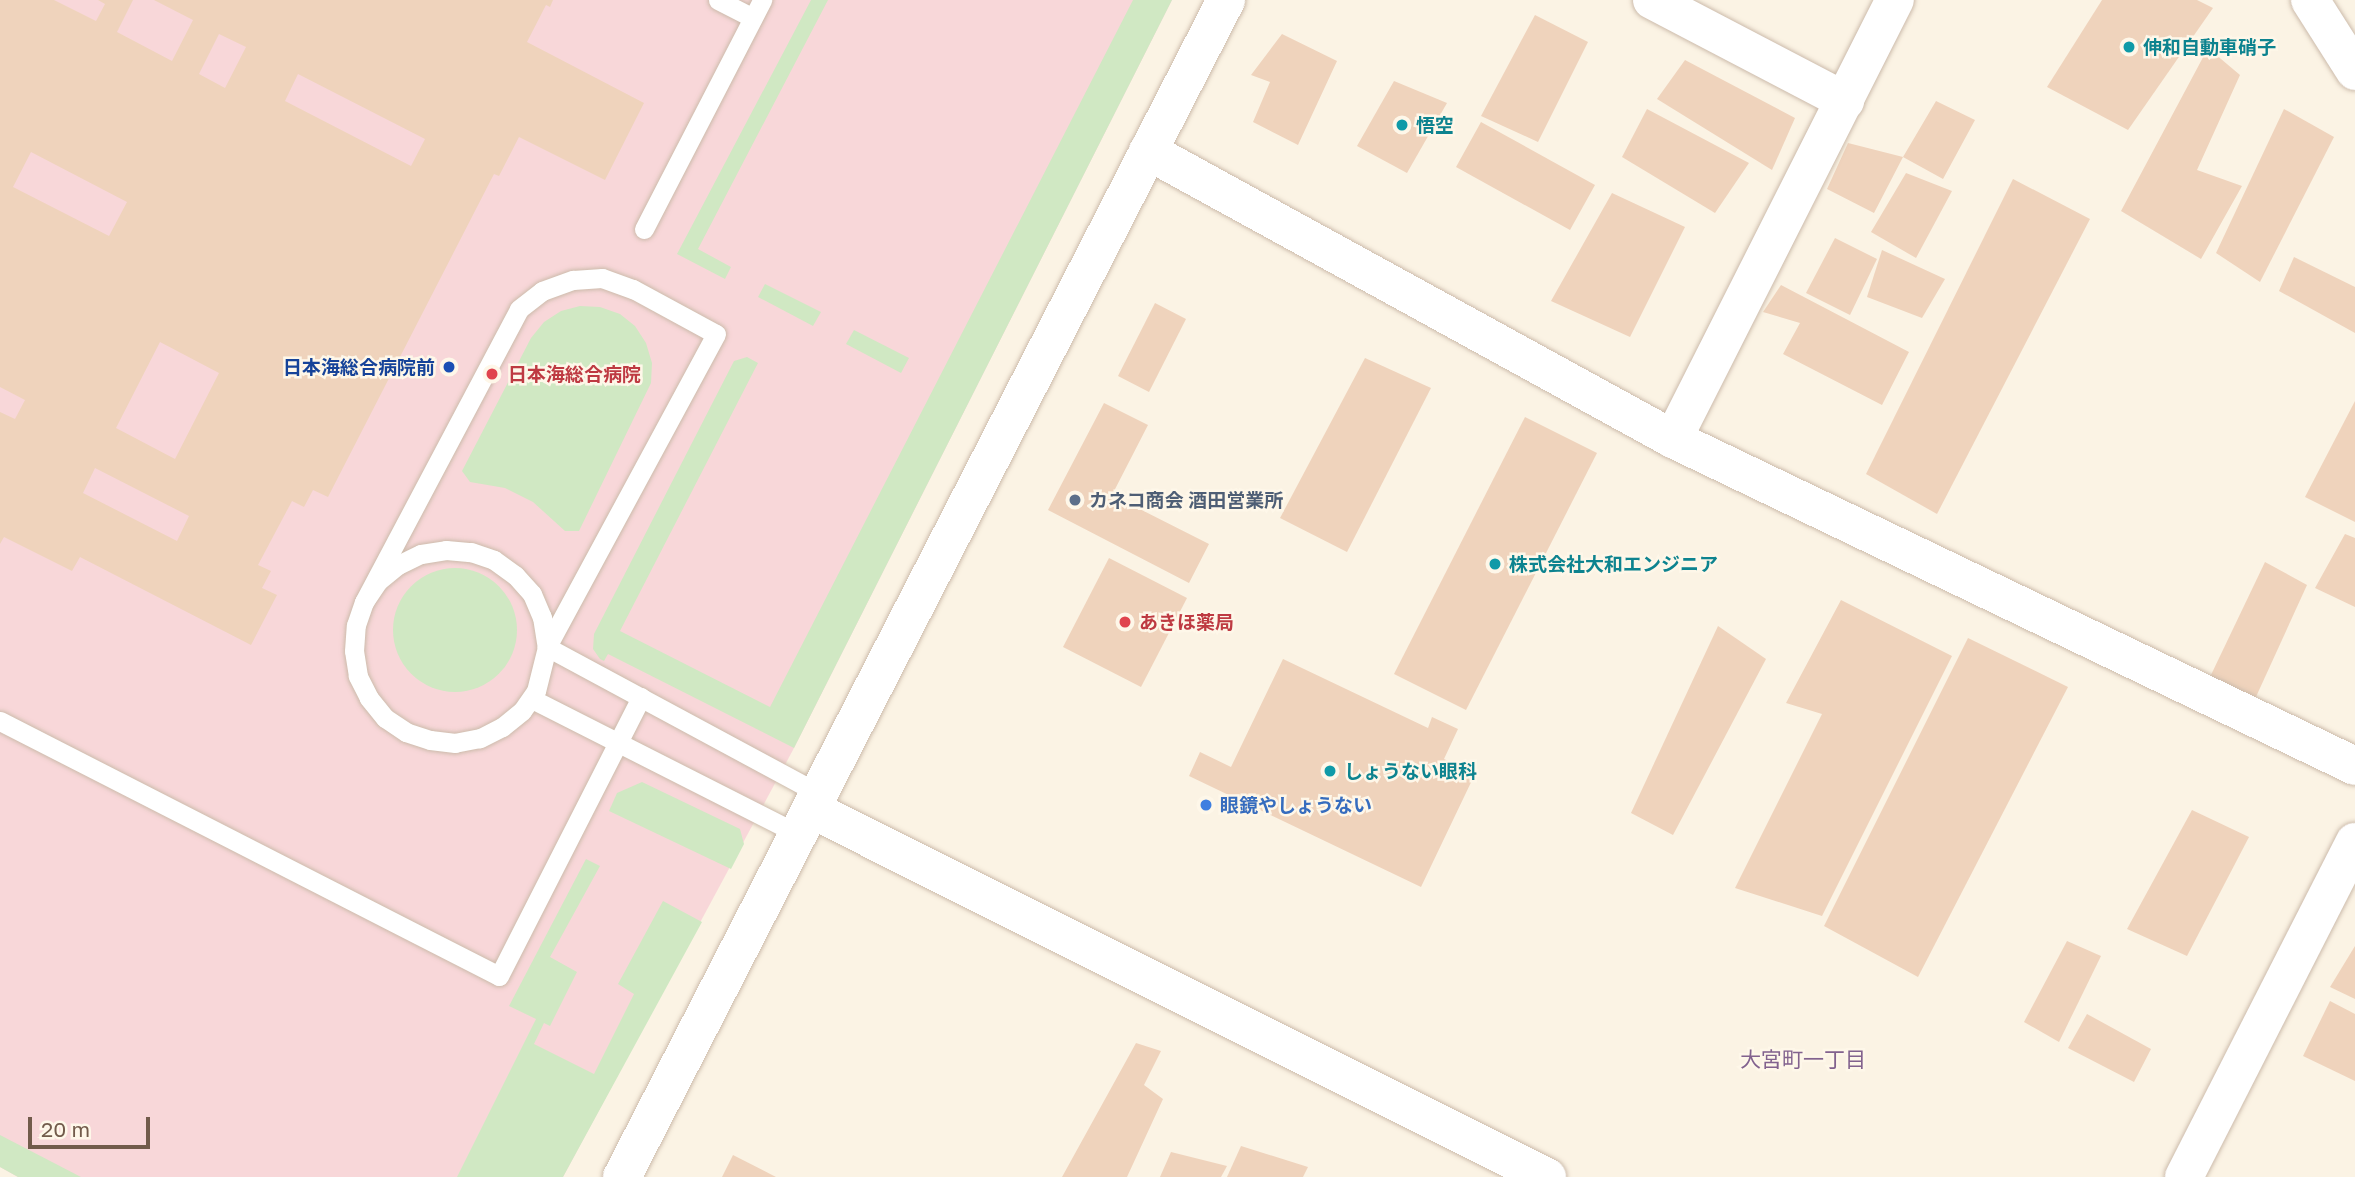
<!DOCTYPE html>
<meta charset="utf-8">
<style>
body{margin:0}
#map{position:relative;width:2355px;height:1177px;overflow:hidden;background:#fbf3e4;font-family:"Golos Text","Noto Sans JP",sans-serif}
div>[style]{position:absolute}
.medical>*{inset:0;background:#f8d7d9}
.green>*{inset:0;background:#d0e8c3}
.round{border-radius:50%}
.building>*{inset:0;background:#efd3bc}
.roads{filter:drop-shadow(0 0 2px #ccbbab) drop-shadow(0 0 2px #ccbbab)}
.lane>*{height:19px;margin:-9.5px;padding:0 9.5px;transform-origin:9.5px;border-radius:9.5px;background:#fff}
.street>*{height:38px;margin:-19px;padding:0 19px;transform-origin:19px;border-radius:19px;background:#fff}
.secondary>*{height:38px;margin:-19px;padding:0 19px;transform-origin:19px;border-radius:19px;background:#fff}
.dots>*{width:19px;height:19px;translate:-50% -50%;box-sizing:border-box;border:4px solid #fef7e9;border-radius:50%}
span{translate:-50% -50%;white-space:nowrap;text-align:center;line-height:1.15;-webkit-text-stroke:5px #fef7e9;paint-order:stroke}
.culture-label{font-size:19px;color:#0d838f;font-weight:700}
.left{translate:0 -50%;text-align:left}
.transit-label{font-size:19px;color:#164399;font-weight:700}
.right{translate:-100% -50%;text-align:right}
.health-label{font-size:19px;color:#be3a42;font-weight:700}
.service-label{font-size:19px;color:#4e5e75;font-weight:700}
.shop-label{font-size:19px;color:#366cbe;font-weight:700}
.neighbourhood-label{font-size:21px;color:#82628e}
.scale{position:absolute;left:28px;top:1117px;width:122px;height:32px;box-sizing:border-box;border:4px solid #725b4b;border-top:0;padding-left:9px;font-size:21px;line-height:24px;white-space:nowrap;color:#725b4b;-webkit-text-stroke:5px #fef7e9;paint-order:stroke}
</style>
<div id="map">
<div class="medical">
<div style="clip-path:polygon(0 0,1172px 0,794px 748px,563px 1177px,18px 1177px,0 1167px)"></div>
</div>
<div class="green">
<div style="clip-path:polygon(811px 0,828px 0,698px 249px,731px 267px,725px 279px,677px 254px)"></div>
<div style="clip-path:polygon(1133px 0,1172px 0,794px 748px,608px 654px,604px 661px,600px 659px,593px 649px,594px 634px,734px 361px,747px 357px,758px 363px,620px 631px,770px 707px)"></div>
<div style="clip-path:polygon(765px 284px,821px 312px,813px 326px,758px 297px)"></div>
<div style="clip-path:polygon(580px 306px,600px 307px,620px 314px,635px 326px,646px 343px,652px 363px,651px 383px,579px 531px,565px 531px,533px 502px,505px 488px,470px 482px,462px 471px,531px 338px,544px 322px,561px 311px)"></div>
<div style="clip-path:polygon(854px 330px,909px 358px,901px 373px,846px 344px)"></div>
<div class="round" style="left:393px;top:568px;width:124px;height:124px"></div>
<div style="clip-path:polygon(642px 782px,740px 829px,744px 844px,731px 869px,609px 811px,617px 793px)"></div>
<div style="clip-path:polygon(586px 859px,600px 866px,550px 957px,577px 972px,550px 1026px,544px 1023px,534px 1044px,594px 1074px,634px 994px,618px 984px,663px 901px,702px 922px,563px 1177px,457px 1177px,536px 1019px,509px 1006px)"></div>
<div style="clip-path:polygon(0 1135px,81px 1177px,18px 1177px,0 1167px)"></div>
</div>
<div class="building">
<div style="clip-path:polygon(evenodd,0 0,54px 0,96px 21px,105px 4px,98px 0,133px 0,117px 32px,172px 61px,193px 20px,154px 0,553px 0,550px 7px,546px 5px,527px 42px,644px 103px,605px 180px,519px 137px,499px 176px,494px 174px,328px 497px,313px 490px,304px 507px,292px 501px,258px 565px,271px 571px,262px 588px,277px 595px,251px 645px,80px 557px,72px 571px,4px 537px,0 544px,0 412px,15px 419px,25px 400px,0 387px,0 0,219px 34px,246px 47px,225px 88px,199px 74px,219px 34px,0 0,298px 74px,425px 139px,411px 166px,285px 101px,298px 74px,0 0,31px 152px,127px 202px,109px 236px,13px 187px,31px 152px,0 0,160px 342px,219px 373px,175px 459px,116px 428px,160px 342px,0 0,95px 468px,189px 516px,177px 541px,83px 493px,95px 468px)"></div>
<div style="clip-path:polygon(2102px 0,2197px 0,2213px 8px,2128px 130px,2047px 87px)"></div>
<div style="clip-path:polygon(1535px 15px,1588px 42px,1538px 142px,1481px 116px)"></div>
<div style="clip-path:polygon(1282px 34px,1337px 61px,1298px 145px,1253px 122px,1270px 82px,1251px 75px)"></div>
<div style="clip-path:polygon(2208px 48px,2240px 75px,2197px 170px,2242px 186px,2201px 259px,2121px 211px)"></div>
<div style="clip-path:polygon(1685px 60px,1795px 118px,1772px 170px,1657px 99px)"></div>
<div style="clip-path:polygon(1394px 81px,1447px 103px,1407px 173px,1357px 146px)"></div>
<div style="clip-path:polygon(1936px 101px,1975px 120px,1943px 179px,1903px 157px,1874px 213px,1827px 189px,1848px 143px,1903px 157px)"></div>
<div style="clip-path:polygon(1647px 109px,1749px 163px,1715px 213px,1622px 157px)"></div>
<div style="clip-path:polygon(2284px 109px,2334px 137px,2260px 282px,2216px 253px)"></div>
<div style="clip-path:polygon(1481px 122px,1595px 185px,1570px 230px,1456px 167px)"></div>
<div style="clip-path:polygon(1906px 173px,1952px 191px,1916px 258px,1871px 232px)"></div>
<div style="clip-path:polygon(2013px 179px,2090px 219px,1937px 514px,1866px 474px)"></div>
<div style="clip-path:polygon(1612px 193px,1685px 227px,1630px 337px,1551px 301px)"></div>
<div style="clip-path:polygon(1835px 238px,1877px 259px,1850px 315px,1806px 293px)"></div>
<div style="clip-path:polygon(1882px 250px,1945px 279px,1922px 318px,1867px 297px)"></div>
<div style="clip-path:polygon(2294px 257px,2355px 287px,2355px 333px,2279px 291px)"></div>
<div style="clip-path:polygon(1781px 285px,1909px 352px,1882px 405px,1783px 354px,1800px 323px,1763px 312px)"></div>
<div style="clip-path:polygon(1155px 303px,1186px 319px,1149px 392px,1118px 376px)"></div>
<div style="clip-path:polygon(1365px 358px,1431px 388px,1347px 552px,1280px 518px)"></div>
<div style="clip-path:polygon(2355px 401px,2355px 522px,2305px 497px)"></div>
<div style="clip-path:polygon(1104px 403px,1148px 425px,1112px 495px,1209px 544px,1189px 583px,1048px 510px)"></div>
<div style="clip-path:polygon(1525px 417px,1597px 453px,1466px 710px,1394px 674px)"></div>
<div style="clip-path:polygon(2345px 534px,2355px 538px,2355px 607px,2315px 588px)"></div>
<div style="clip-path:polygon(1109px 558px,1187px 598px,1141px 687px,1063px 647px)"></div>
<div style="clip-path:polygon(2265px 562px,2307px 585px,2255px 699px,2210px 677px)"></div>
<div style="clip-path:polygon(1841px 600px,1952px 656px,1822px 916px,1735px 888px,1822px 714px,1786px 703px)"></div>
<div style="clip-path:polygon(1718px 626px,1766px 659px,1673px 835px,1631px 813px)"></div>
<div style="clip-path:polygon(1968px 638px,2068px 687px,1918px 977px,1824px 926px)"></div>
<div style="clip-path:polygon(1283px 659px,1428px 728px,1432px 717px,1458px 729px,1444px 759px,1475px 774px,1421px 887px,1189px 776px,1200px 752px,1231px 767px)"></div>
<div style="clip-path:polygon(2192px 810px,2249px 837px,2187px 956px,2127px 929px)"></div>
<div style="clip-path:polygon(2067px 941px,2101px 956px,2059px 1042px,2024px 1022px)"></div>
<div style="clip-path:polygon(2355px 946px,2355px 999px,2330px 987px)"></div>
<div style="clip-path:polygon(2330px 1001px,2355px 1014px,2355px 1081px,2303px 1056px)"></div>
<div style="clip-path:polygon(2087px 1014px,2151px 1049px,2134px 1082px,2068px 1048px)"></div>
<div style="clip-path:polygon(1136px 1043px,1161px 1051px,1144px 1085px,1163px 1099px,1127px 1177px,1062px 1177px)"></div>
<div style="clip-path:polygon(1241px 1146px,1308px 1167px,1303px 1177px,1227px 1177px)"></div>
<div style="clip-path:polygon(1171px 1152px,1227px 1166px,1221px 1177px,1160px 1177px)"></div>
<div style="clip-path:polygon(733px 1155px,776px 1177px,722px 1177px)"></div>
</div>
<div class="roads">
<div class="lane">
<div style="left:718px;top:0;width:39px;rotate:27deg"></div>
<div style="left:644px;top:229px;width:258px;rotate:-62.7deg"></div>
<div style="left:364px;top:602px;width:25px;rotate:-56deg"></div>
<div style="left:378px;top:581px;width:26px;rotate:-39deg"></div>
<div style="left:398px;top:565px;width:25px;rotate:-26deg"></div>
<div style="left:421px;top:554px;width:25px;rotate:-9deg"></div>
<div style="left:446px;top:550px;width:25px;rotate:5deg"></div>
<div style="left:471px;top:552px;width:24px;rotate:19deg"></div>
<div style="left:494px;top:560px;width:26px;rotate:36deg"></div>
<div style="left:515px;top:575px;width:25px;rotate:48deg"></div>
<div style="left:532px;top:594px;width:25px;rotate:67deg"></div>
<div style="left:542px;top:617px;width:30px;rotate:81deg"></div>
<div style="left:547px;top:647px;width:45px;rotate:104deg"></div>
<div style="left:536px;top:691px;width:24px;rotate:125deg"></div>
<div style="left:522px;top:711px;width:26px;rotate:141deg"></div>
<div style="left:502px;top:727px;width:25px;rotate:153deg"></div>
<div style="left:480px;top:738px;width:25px;rotate:169deg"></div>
<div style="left:455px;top:743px;width:25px;rotate:-173deg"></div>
<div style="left:430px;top:740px;width:25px;rotate:-162deg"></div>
<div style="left:406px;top:732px;width:25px;rotate:-146deg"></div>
<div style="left:385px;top:718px;width:26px;rotate:-129deg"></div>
<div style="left:369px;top:698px;width:25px;rotate:-117deg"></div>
<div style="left:358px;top:676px;width:25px;rotate:-99deg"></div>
<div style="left:354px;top:651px;width:26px;rotate:-86deg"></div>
<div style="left:356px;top:625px;width:24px;rotate:-71deg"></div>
<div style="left:364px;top:602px;width:331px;rotate:-62.1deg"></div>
<div style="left:519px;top:309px;width:29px;rotate:-38deg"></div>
<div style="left:542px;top:291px;width:33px;rotate:-20deg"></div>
<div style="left:573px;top:280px;width:29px;rotate:-4deg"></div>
<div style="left:602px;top:278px;width:33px;rotate:20deg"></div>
<div style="left:633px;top:289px;width:94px;rotate:28.5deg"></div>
<div style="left:716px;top:334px;width:356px;rotate:118.4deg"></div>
<div style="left:547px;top:647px;width:308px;rotate:28.3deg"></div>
<div style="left:532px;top:699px;width:298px;rotate:26.9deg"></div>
<div style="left:0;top:721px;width:560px;rotate:27.07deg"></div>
<div style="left:499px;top:976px;width:313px;rotate:-63deg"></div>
</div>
<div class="street">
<div style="left:1652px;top:0;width:218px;rotate:27.6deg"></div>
<div style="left:1673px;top:439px;width:492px;rotate:-63.2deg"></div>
</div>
<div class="secondary">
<div style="left:2310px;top:0;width:84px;rotate:57.6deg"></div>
<div style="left:1148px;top:151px;width:599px;rotate:28.75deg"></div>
<div style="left:1673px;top:439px;width:756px;rotate:25.62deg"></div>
<div style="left:811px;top:809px;width:823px;rotate:26.57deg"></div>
<div style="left:622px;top:1177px;width:1323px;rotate:-62.83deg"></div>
<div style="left:2184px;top:1177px;width:376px;rotate:-63deg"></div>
</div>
</div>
<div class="dots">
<div style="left:2129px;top:47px;background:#0f9aa8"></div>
<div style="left:1402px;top:125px;background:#0f9aa8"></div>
<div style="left:449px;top:367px;background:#1a4fb4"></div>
<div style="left:492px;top:374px;background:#e0444e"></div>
<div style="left:1075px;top:500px;background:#5c6f8a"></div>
<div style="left:1495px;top:564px;background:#0f9aa8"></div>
<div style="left:1125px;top:622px;background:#e0444e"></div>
<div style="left:1330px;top:771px;background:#0f9aa8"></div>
<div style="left:1206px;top:805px;background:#3f7fe0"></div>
</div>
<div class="culture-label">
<span class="left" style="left:2143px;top:47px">伸和自動車硝子</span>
<span class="left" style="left:1416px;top:125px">悟空</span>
<span class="left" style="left:1509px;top:564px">株式会社大和エンジニア</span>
<span class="left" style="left:1344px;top:771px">しょうない眼科</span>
</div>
<div class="transit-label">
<span class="right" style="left:435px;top:367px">日本海総合病院前</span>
</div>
<div class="health-label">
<span class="left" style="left:508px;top:374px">日本海総合病院</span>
<span class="left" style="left:1139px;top:622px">あきほ薬局</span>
</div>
<div class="service-label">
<span class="left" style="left:1089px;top:500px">カネコ商会 酒田営業所</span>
</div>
<div class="shop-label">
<span class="left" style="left:1220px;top:805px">眼鏡やしょうない</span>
</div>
<div class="neighbourhood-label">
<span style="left:1803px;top:1059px">大宮町一丁目</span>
</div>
<div class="scale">20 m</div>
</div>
